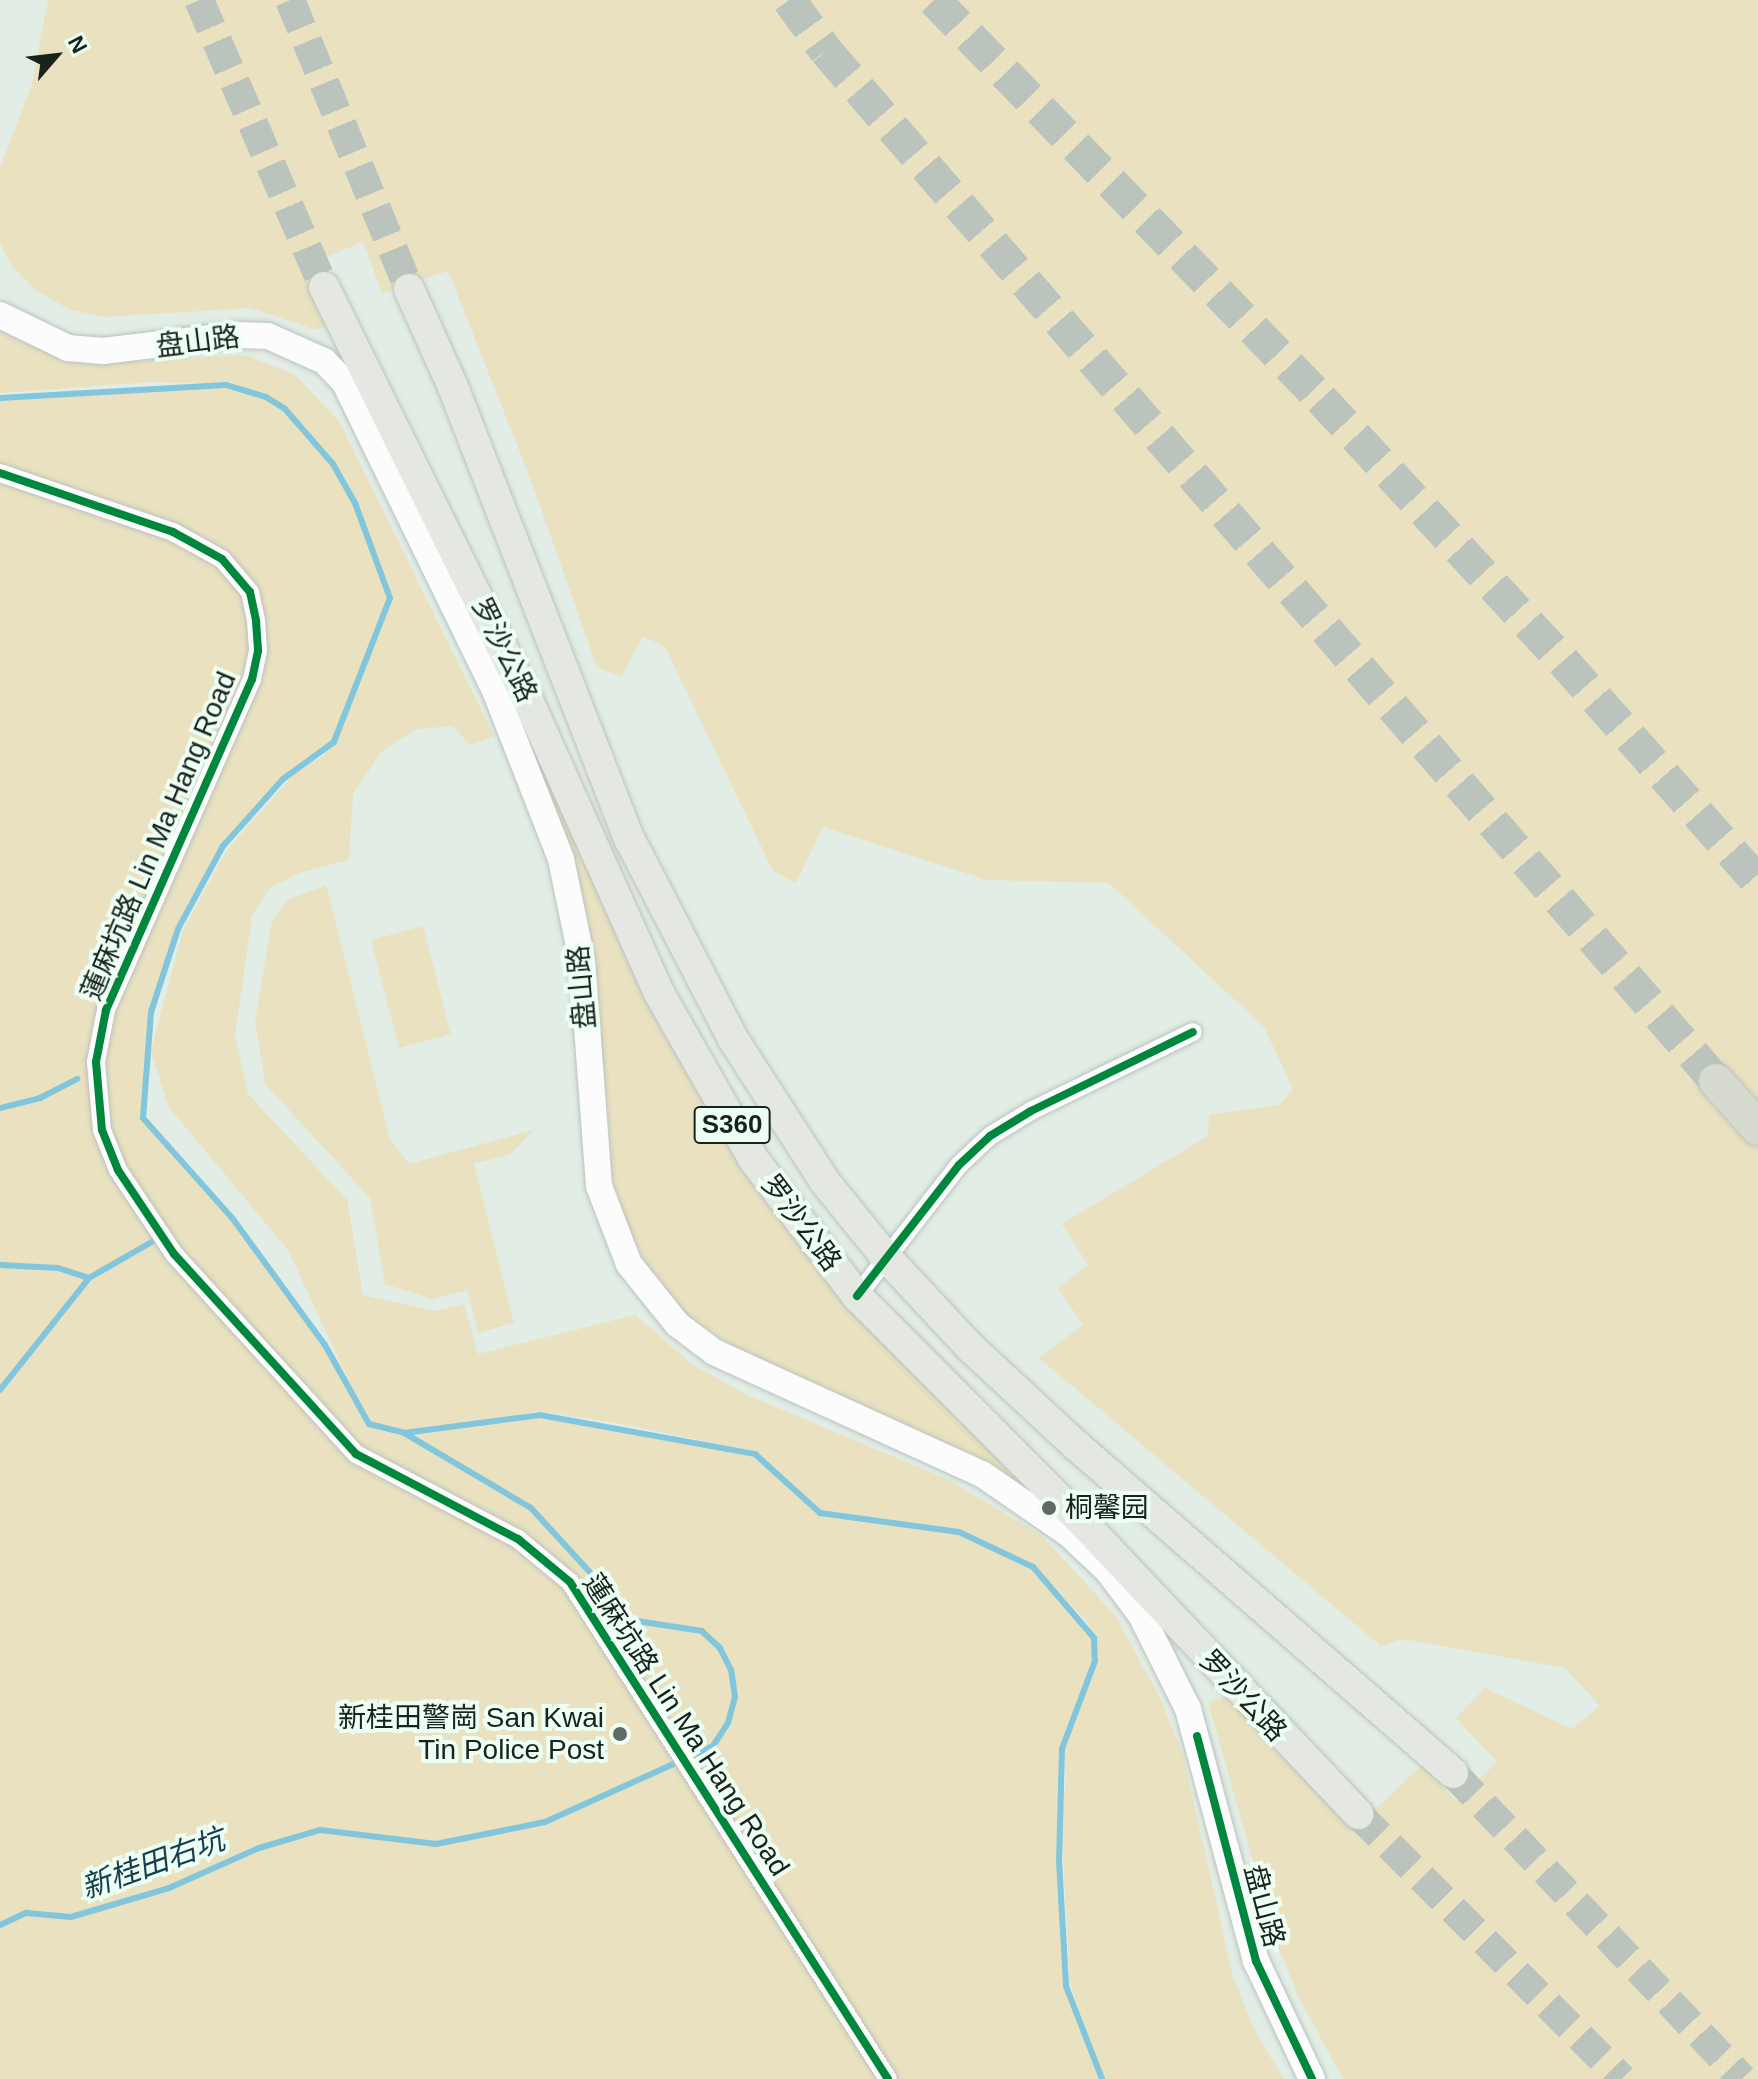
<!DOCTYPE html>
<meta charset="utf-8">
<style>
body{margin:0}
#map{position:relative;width:1758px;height:2079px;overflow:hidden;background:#e2ede5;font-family:Helvetica,"Noto Sans SC",sans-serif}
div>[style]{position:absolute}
.green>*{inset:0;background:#e9e1c0}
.stream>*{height:6px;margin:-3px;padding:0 3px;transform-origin:3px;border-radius:3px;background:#81c6dc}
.primary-tunnel>*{height:30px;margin-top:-15px;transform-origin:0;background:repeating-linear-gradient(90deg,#bac4bd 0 30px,transparent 0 45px)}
.highway-tunnel>*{height:34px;margin-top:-17px;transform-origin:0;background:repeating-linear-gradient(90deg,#bac4bd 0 34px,transparent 0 51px)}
.roads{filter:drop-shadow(0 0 2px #bac3bd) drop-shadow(0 0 2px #bac3bd)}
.street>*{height:18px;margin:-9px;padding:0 9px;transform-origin:9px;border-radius:9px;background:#fbfcfb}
.secondary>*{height:26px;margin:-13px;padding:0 13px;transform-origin:13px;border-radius:13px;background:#fbfcfb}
.primary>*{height:30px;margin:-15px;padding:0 15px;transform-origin:15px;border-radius:15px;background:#e5e8e2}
.highway>*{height:34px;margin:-17px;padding:0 17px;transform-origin:17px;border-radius:17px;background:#d6dad1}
.cycleway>*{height:8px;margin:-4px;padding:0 4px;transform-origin:4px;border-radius:4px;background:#00873e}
.dots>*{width:22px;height:22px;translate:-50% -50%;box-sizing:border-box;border:4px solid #edfef3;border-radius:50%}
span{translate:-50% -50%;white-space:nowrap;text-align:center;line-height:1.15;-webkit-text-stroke:8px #edfef3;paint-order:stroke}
.shield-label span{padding:2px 6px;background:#edfef3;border:2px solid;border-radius:6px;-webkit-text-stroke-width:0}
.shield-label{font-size:26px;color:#1a221d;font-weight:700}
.street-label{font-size:28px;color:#1a221d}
.poi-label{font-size:28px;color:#1a221d}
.left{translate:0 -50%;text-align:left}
.right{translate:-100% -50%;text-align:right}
.water-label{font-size:30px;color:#153f4e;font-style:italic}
.north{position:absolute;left:16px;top:16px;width:80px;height:80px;-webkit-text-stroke:6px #edfef3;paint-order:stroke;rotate:62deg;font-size:22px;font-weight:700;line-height:32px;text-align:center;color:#1a221d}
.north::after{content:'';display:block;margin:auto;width:28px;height:36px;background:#1a221d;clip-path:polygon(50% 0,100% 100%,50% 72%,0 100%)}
</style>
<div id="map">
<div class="green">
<div style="clip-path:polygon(48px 0,1758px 0,1758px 2079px,1343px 2079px,1298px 1996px,1275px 1939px,1208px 1702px,1257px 1687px,1376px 1809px,1422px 1765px,1456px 1801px,1497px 1762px,1456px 1718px,1485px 1688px,1572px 1729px,1600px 1706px,1565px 1668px,1404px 1639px,1381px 1646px,1039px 1358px,1083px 1325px,1058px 1288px,1088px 1265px,1062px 1224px,1208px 1136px,1209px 1115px,1279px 1105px,1293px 1089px,1264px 1027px,1109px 883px,987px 880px,823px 827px,796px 883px,773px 871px,665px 647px,643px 636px,621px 677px,597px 667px,529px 475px,448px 271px,382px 293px,363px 242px,318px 260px,342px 320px,316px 330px,250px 308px,105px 317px,71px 310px,38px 292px,11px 265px,0 243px,0 168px,32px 84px)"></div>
<div style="clip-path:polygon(evenodd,0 332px,62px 358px,100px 363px,245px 355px,294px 374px,339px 421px,494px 736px,470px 745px,453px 726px,416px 729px,381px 752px,353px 794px,349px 860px,302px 872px,270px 888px,252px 916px,235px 1036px,248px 1094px,347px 1200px,363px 1295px,435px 1311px,464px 1304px,478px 1354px,635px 1315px,693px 1365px,745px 1394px,949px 1480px,1041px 1535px,1115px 1615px,1160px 1698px,1183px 1755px,1233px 1977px,1257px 2035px,1284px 2079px,1103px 2079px,1070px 1984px,1061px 1822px,1066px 1782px,1064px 1750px,1097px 1663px,1096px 1638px,1087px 1622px,1034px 1566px,1090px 1630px,1095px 1661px,1062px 1749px,1059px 1834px,1069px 1988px,1101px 2079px,0 2079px,0 397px,222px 384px,151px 382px,0 393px,0 332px,278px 402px,291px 412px,307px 429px,336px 464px,350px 487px,392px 597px,378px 630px,390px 598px,355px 503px,333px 464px,278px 402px,0 332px,338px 733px,335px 743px,323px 756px,293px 775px,227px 850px,183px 930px,151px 1051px,168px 1106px,288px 1250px,364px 1413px,321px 1338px,236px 1224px,166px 1139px,151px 1129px,143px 1110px,146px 1043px,174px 939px,223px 846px,292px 773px,321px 755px,338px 733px,0 332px,540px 1411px,623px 1424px,756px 1452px,821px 1512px,960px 1531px,1033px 1566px,951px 1531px,820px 1513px,755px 1454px,540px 1415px,447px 1426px,540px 1411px)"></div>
<div style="clip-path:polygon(546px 760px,736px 1151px,1012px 1466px,1021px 1484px,758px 1361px,691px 1319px,662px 1289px,627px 1230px,613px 1181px,595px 966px,582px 895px,537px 763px)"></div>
<div style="clip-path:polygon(326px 885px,390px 1139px,409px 1164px,534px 1130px,511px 1154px,474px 1164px,514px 1323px,478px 1333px,467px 1290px,432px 1299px,385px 1284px,370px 1198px,266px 1085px,255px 1022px,272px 921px,289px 899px)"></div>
<div style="clip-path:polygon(423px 926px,451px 1034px,399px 1048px,371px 940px)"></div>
</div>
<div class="stream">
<div style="left:0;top:398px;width:226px;rotate:-3.3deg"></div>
<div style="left:226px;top:385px;width:42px;rotate:16.7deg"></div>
<div style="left:266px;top:397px;width:22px;rotate:32deg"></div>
<div style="left:285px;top:409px;width:73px;rotate:48.9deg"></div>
<div style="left:333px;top:464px;width:45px;rotate:60.6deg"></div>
<div style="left:355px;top:503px;width:101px;rotate:69.8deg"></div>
<div style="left:390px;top:598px;width:155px;rotate:111.3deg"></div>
<div style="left:334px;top:742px;width:63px;rotate:144deg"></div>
<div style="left:283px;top:779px;width:90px;rotate:131.8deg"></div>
<div style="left:223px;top:846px;width:94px;rotate:118.5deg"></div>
<div style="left:178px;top:929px;width:87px;rotate:108deg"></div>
<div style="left:151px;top:1012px;width:106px;rotate:94.3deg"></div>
<div style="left:143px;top:1118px;width:135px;rotate:48.3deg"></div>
<div style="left:233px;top:1219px;width:156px;rotate:53.9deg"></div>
<div style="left:325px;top:1345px;width:90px;rotate:60.9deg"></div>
<div style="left:369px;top:1424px;width:36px;rotate:14deg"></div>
<div style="left:404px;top:1433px;width:137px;rotate:-7.5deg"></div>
<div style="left:540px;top:1415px;width:219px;rotate:10.3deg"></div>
<div style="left:755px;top:1454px;width:88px;rotate:42.2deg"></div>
<div style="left:820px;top:1513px;width:140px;rotate:7.8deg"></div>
<div style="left:959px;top:1532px;width:82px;rotate:25.3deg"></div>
<div style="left:1033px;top:1567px;width:94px;rotate:49.3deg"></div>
<div style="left:1094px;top:1638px;width:23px;rotate:88deg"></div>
<div style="left:1095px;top:1661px;width:94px;rotate:110.6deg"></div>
<div style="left:1062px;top:1749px;width:111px;rotate:91.5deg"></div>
<div style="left:1059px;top:1860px;width:126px;rotate:86.8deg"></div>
<div style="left:1066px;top:1986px;width:100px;rotate:68.8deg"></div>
<div style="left:0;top:1108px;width:41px;rotate:-14deg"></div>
<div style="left:40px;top:1098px;width:42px;rotate:-27.2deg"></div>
<div style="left:0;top:1265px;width:58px;rotate:3deg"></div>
<div style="left:58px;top:1268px;width:33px;rotate:18deg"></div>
<div style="left:0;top:1390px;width:143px;rotate:-51.5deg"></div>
<div style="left:89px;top:1278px;width:76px;rotate:-29.9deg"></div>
<div style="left:0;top:1925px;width:29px;rotate:-25deg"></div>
<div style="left:26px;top:1913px;width:45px;rotate:5.1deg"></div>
<div style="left:71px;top:1917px;width:102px;rotate:-16.5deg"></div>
<div style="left:169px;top:1888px;width:98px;rotate:-24deg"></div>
<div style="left:259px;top:1848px;width:64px;rotate:-16.4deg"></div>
<div style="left:320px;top:1830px;width:117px;rotate:6.9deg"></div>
<div style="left:436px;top:1844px;width:111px;rotate:-11.4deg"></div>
<div style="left:545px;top:1822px;width:184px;rotate:-24.3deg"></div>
<div style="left:713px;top:1746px;width:27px;rotate:-57deg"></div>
<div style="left:728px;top:1723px;width:27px;rotate:-75deg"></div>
<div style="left:735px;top:1697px;width:27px;rotate:-98deg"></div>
<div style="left:731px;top:1670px;width:25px;rotate:-117deg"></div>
<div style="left:720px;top:1648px;width:25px;rotate:-137deg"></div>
<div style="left:702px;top:1631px;width:79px;rotate:-171.3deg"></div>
<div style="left:624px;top:1619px;width:47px;rotate:-124.7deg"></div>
<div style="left:597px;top:1580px;width:98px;rotate:-132.5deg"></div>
<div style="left:531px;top:1508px;width:147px;rotate:-149.4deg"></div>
</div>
<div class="primary-tunnel">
<div style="left:199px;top:0;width:313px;rotate:66.5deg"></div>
<div style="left:290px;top:0;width:313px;rotate:67.6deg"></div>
<div style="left:1453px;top:1773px;width:421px;rotate:46.6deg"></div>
<div style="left:1358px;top:1814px;width:374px;rotate:45.1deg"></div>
</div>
<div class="highway-tunnel">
<div style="left:789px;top:0;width:63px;rotate:54deg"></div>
<div style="left:826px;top:51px;width:1361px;rotate:49.17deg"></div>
<div style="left:934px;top:0;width:556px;rotate:45.87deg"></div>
<div style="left:1321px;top:399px;width:357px;rotate:47.3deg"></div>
<div style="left:1563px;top:661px;width:295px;rotate:48.6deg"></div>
</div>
<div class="roads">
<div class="street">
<div style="left:0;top:473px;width:183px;rotate:18.8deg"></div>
<div style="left:173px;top:532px;width:56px;rotate:28.9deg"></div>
<div style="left:222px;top:559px;width:43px;rotate:49.7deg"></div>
<div style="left:250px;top:592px;width:30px;rotate:78deg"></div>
<div style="left:256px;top:621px;width:30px;rotate:86deg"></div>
<div style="left:258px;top:651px;width:29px;rotate:102deg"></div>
<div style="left:252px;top:679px;width:362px;rotate:113.8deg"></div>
<div style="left:106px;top:1010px;width:53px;rotate:100.9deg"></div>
<div style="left:96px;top:1062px;width:68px;rotate:85deg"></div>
<div style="left:102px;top:1130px;width:43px;rotate:68.2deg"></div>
<div style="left:118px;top:1170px;width:101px;rotate:56.3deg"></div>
<div style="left:174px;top:1254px;width:270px;rotate:47.7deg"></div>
<div style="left:356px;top:1454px;width:183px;rotate:27.7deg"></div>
<div style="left:518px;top:1539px;width:67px;rotate:39.6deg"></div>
<div style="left:570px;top:1582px;width:590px;rotate:57.39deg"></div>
<div style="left:857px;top:1296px;width:166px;rotate:-52.1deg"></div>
<div style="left:959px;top:1165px;width:42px;rotate:-43.1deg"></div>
<div style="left:990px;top:1136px;width:48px;rotate:-31.4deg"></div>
<div style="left:1031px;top:1111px;width:180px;rotate:-26deg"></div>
</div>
<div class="secondary">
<div style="left:0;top:315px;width:76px;rotate:25.9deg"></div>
<div style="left:68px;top:348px;width:35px;rotate:5deg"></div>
<div style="left:103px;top:351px;width:134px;rotate:-6.9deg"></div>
<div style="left:236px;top:335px;width:32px;rotate:2deg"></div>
<div style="left:268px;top:336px;width:61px;rotate:24.1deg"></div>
<div style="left:324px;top:361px;width:30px;rotate:46deg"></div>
<div style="left:345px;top:383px;width:345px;rotate:64deg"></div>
<div style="left:496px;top:693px;width:178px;rotate:68.6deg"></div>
<div style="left:561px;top:859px;width:103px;rotate:78.3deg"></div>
<div style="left:582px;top:960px;width:227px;rotate:85.7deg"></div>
<div style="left:599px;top:1186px;width:84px;rotate:69deg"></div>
<div style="left:629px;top:1264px;width:77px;rotate:51.3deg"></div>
<div style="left:677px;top:1324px;width:46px;rotate:37.1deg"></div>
<div style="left:714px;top:1352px;width:294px;rotate:24.5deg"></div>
<div style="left:982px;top:1474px;width:106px;rotate:34.6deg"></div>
<div style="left:1069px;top:1534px;width:54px;rotate:43.5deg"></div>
<div style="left:1108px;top:1571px;width:55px;rotate:53.1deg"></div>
<div style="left:1141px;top:1615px;width:105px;rotate:63.4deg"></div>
<div style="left:1188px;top:1709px;width:261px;rotate:74.9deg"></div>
<div style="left:1256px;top:1961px;width:131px;rotate:64.6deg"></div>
</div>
<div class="primary">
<div style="left:324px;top:287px;width:461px;rotate:63.7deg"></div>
<div style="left:528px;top:700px;width:321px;rotate:65.9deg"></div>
<div style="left:659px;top:993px;width:192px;rotate:60.4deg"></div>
<div style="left:754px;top:1160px;width:171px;rotate:52.9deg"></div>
<div style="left:857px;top:1296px;width:323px;rotate:45.1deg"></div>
<div style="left:1085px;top:1525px;width:398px;rotate:46.6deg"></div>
<div style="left:409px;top:289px;width:107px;rotate:65.8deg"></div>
<div style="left:453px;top:387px;width:486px;rotate:68.7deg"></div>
<div style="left:630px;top:840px;width:224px;rotate:62.6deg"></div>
<div style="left:733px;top:1039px;width:170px;rotate:57.2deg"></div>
<div style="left:825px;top:1182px;width:97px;rotate:50.9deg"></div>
<div style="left:886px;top:1257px;width:125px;rotate:47deg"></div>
<div style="left:971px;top:1348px;width:146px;rotate:42.8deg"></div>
<div style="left:1078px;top:1447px;width:497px;rotate:41deg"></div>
</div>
<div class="highway">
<div style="left:1716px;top:1081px;width:63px;rotate:48.2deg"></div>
</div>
</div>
<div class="cycleway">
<div style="left:0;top:473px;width:183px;rotate:18.8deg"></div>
<div style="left:173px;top:532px;width:56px;rotate:28.9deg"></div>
<div style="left:222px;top:559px;width:43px;rotate:49.7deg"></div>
<div style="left:250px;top:592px;width:30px;rotate:78deg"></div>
<div style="left:256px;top:621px;width:30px;rotate:86deg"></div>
<div style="left:258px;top:651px;width:29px;rotate:102deg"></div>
<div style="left:252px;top:679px;width:362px;rotate:113.8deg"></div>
<div style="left:106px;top:1010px;width:53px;rotate:100.9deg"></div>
<div style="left:96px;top:1062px;width:68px;rotate:85deg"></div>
<div style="left:102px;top:1130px;width:43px;rotate:68.2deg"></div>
<div style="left:118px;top:1170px;width:101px;rotate:56.3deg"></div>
<div style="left:174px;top:1254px;width:270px;rotate:47.7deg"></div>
<div style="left:356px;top:1454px;width:183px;rotate:27.7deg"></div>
<div style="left:518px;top:1539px;width:67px;rotate:39.6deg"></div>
<div style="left:570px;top:1582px;width:590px;rotate:57.39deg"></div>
<div style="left:857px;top:1296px;width:166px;rotate:-52.1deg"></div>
<div style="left:959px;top:1165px;width:42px;rotate:-43.1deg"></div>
<div style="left:990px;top:1136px;width:48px;rotate:-31.4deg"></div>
<div style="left:1031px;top:1111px;width:180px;rotate:-26deg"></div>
<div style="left:1197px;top:1736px;width:233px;rotate:75.3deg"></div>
<div style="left:1256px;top:1961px;width:131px;rotate:64.6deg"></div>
</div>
<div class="dots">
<div style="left:1049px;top:1508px;background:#606963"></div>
<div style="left:620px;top:1734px;background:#606963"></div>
</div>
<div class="shield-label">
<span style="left:732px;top:1125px">S360</span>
</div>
<div class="street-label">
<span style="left:198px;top:342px;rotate:-7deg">盘山路</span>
<span style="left:504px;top:650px;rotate:64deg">罗沙公路</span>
<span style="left:159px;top:836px;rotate:-67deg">蓮麻坑路 Lin Ma Hang Road</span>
<span style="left:582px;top:987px;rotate:-95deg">盘山路</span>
<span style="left:801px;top:1223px;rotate:53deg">罗沙公路</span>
<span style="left:1243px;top:1696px;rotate:47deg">罗沙公路</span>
<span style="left:686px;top:1725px;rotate:57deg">蓮麻坑路 Lin Ma Hang Road</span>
<span style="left:1264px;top:1906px;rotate:75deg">盘山路</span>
</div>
<div class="poi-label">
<span class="left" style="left:1065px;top:1508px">桐馨园</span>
<span class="right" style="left:604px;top:1734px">新桂田警崗 San Kwai<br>Tin Police Post</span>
</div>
<div class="water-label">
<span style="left:153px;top:1864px;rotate:-20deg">新桂田右坑</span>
</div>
<div class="north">N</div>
</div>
